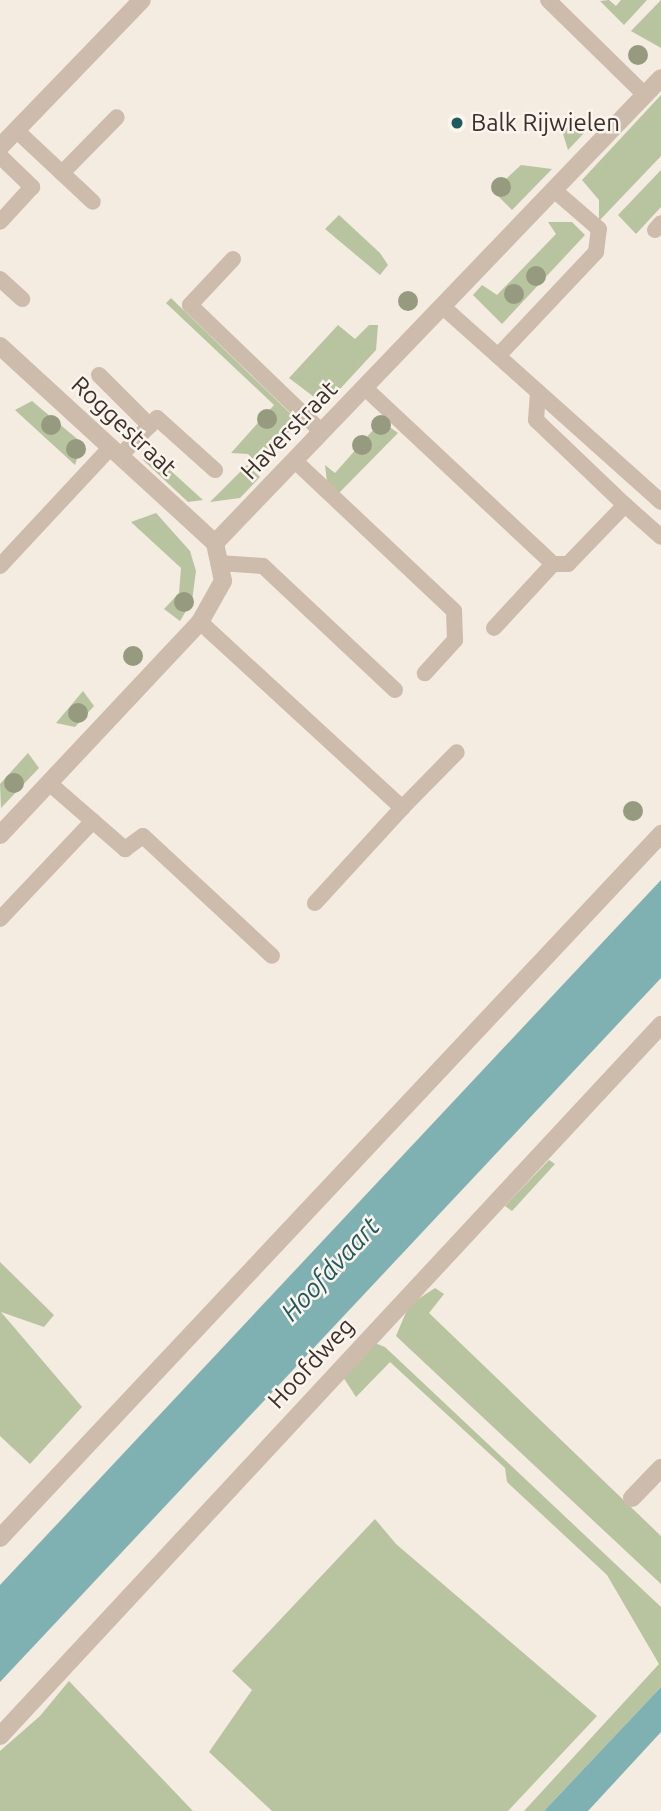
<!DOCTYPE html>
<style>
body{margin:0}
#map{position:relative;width:661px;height:1811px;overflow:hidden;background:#f4ebe1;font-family:Ubuntu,sans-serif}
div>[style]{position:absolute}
.green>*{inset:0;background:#b8c4a0}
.water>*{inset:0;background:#7fb0b2}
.service>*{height:16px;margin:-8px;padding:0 8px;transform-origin:8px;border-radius:8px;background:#cdbbac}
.minor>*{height:18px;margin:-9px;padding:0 9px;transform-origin:9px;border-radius:9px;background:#cdbbac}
.tertiary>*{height:18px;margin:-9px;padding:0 9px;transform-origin:9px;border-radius:9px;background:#cdbbac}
.trees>*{width:20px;height:20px;margin:-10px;border-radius:50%;background:#969b7f}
.dots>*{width:19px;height:19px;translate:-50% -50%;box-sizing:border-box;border:4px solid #fbf5ee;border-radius:50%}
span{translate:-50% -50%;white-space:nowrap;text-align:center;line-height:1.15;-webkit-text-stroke:5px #fbf5ee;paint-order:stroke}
.poi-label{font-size:24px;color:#3b302b}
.left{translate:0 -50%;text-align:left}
.street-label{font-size:24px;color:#3b302b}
.water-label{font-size:26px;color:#1f5a5e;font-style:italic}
</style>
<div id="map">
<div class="green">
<div style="clip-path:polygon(609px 0,616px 6px,621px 0,647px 0,624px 25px,600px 1px)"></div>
<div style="clip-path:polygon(661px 0,661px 48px,631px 31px)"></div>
<div style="clip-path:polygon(661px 95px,661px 156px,599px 221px,599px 200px,582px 180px)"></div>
<div style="clip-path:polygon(570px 113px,586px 131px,568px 150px,560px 124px)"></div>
<div style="clip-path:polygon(521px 165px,552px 169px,512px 210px,493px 191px)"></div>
<div style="clip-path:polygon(661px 170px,661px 207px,636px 234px,618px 215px)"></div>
<div style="clip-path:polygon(339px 215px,380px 253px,388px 265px,380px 275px,325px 229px)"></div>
<div style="clip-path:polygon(548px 222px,572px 222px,585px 235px,502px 324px,473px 295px,482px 285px,497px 295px,556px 234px)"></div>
<div style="clip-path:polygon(171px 298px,293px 416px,295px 425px,259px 465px,248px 454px,231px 453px,274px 405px,166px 303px)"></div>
<div style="clip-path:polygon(338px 325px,355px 339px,369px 325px,378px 325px,376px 350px,328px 402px,318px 400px,289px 378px)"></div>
<div style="clip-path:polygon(32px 401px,82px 443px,75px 465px,15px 410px)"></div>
<div style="clip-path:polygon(381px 421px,398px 433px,339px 493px,327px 482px,325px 465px,335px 473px)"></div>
<div style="clip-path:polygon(149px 451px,203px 500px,188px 502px,143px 460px)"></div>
<div style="clip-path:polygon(247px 465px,260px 477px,240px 498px,210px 502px)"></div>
<div style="clip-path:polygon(156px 513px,190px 551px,196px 571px,192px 601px,180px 621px,164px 609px,179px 593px,181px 568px,131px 522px)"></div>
<div style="clip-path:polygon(83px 691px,94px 706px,75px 727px,56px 723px)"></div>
<div style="clip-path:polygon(28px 753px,39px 768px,1px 808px,0 784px)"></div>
<div style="clip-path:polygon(549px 1160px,555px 1164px,512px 1211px,505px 1206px)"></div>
<div style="clip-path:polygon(0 1262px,54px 1315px,44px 1327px,1px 1312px,82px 1407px,30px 1464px,0 1436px)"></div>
<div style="clip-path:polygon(435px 1288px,444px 1294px,429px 1313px,661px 1536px,661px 1584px,396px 1336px,409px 1305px)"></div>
<div style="clip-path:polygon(372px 1342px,385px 1347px,661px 1607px,661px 1687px,544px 1811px,524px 1811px,659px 1664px,607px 1575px,507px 1482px,505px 1468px,390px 1362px,356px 1397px,343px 1377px)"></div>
<div style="clip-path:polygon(375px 1519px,396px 1544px,597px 1716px,508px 1811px,272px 1811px,209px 1752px,252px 1690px,232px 1671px)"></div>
<div style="clip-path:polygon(69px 1681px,191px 1809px,193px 1811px,0 1811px,0 1751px,40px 1716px)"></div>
</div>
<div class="water">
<div style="clip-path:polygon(661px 880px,661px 978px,0 1682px,0 1585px)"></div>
<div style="clip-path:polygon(661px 1687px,661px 1732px,588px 1811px,544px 1811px)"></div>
</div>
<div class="service">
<div style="left:548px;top:0;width:136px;rotate:44.4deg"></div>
<div style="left:16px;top:130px;width:105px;rotate:43.1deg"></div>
<div style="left:0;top:156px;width:45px;rotate:44.1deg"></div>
<div style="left:32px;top:187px;width:47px;rotate:132.4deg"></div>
<div style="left:62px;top:173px;width:78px;rotate:-45.5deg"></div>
<div style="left:655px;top:230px;width:9px;rotate:-49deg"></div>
<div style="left:233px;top:259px;width:63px;rotate:133.1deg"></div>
<div style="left:190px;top:305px;width:183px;rotate:43.9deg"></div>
<div style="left:0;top:279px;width:30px;rotate:42deg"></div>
<div style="left:442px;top:306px;width:294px;rotate:41.8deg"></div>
<div style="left:498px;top:356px;width:143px;rotate:-46.7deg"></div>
<div style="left:596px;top:252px;width:23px;rotate:-83deg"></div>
<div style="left:599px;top:229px;width:60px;rotate:-139.1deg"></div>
<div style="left:99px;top:375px;width:72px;rotate:45deg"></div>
<div style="left:364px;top:387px;width:259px;rotate:43.1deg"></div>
<div style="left:553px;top:564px;width:87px;rotate:132.7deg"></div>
<div style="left:538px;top:392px;width:28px;rotate:94deg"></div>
<div style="left:536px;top:420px;width:123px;rotate:43.7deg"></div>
<div style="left:625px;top:505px;width:82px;rotate:134deg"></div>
<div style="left:568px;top:564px;width:15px;rotate:180deg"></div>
<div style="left:120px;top:456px;width:53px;rotate:-45.8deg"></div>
<div style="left:157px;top:418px;width:78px;rotate:41.9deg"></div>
<div style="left:294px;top:460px;width:220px;rotate:43.3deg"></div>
<div style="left:454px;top:611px;width:29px;rotate:88deg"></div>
<div style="left:455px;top:640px;width:45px;rotate:132.3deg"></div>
<div style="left:625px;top:505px;width:48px;rotate:41.6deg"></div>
<div style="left:219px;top:563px;width:44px;rotate:3.9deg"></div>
<div style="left:263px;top:566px;width:181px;rotate:43.2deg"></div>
<div style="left:0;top:566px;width:163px;rotate:-47deg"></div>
<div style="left:200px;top:622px;width:275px;rotate:42.6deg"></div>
<div style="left:402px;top:808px;width:129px;rotate:132.5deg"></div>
<div style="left:49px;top:783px;width:101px;rotate:41deg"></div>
<div style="left:125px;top:849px;width:22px;rotate:-36deg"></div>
<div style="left:143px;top:836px;width:176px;rotate:42.9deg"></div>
<div style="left:402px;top:808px;width:78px;rotate:-45.5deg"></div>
<div style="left:0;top:919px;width:135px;rotate:-46.5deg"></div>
</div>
<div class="minor">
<div style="left:0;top:147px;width:204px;rotate:-46deg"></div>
<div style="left:0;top:346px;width:292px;rotate:42.5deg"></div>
<div style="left:0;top:835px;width:292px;rotate:-46.8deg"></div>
<div style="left:200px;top:622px;width:47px;rotate:-60.7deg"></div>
<div style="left:223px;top:581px;width:39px;rotate:-102deg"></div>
<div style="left:215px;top:543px;width:644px;rotate:-46.19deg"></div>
<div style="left:632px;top:1498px;width:42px;rotate:-46deg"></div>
<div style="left:0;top:1736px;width:971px;rotate:-47.09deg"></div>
</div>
<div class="tertiary">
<div style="left:0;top:1538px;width:966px;rotate:-46.8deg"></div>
</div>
<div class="trees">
<div style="left:638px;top:55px"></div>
<div style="left:501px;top:187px"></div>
<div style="left:536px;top:276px"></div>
<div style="left:514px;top:294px"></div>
<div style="left:408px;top:301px"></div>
<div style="left:267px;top:419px"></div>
<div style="left:51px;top:425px"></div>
<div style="left:381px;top:425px"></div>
<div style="left:362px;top:445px"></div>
<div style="left:76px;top:449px"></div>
<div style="left:184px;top:602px"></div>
<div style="left:133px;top:656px"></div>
<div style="left:78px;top:713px"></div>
<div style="left:14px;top:783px"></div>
<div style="left:633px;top:811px"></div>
</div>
<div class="dots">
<div style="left:457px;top:123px;background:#1f5a5e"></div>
</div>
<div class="poi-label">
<span class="left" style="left:471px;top:123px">Balk Rijwielen</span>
</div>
<div class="street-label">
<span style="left:124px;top:426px;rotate:43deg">Roggestraat</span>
<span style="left:289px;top:430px;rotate:-46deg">Haverstraat</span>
<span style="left:311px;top:1363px;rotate:-47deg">Hoofdweg</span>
</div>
<div class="water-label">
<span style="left:330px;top:1269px;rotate:-47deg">Hoofdvaart</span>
</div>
</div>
